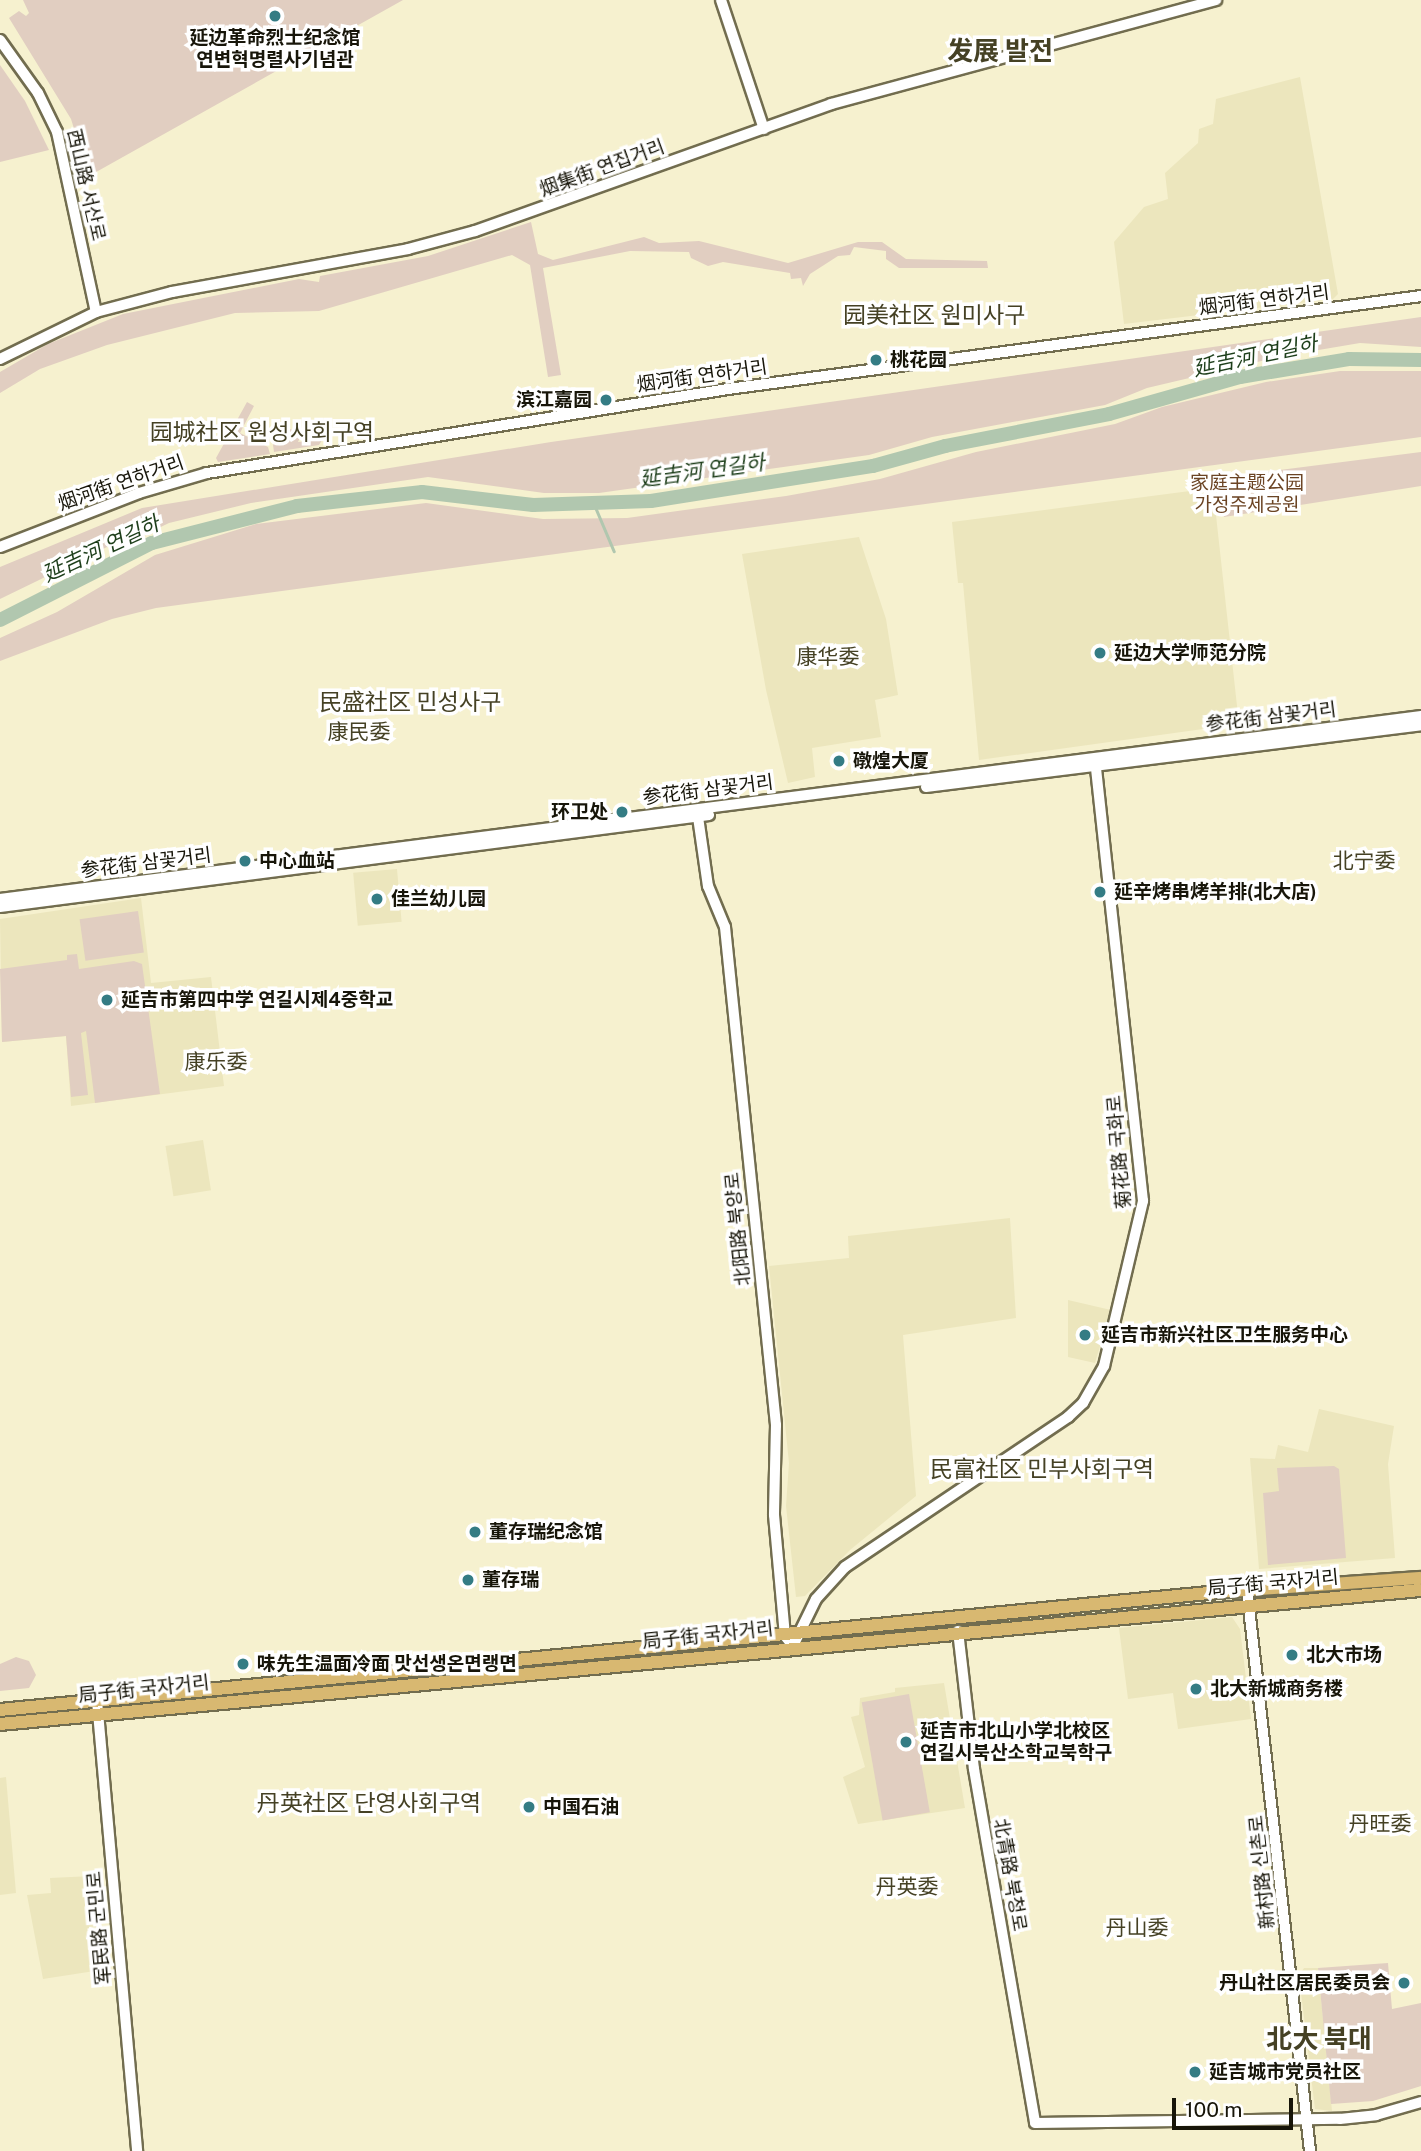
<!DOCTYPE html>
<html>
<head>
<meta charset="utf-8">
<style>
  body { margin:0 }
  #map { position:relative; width:1421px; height:2151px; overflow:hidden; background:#f6f1cf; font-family:"Public Sans","Noto Sans SC","Noto Sans KR",sans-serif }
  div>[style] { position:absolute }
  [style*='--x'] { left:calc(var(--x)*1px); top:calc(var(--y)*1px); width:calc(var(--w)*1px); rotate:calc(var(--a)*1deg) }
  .built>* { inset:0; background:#ece6bd; transform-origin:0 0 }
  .green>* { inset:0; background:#e1cec1; transform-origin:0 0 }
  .stream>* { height:2.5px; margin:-1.25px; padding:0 1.25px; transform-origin:1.25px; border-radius:1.25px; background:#b1c7af }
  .river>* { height:14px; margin:-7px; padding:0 7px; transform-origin:7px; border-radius:7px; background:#b1c7af }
  .roads { filter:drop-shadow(2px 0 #726d4f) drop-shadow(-2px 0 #726d4f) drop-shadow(0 2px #726d4f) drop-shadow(0 -2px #726d4f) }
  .tertiary>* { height:10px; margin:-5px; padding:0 5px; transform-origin:5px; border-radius:5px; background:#fff }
  .secondary>* { height:10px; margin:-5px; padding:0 5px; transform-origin:5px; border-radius:5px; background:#fff }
  .primary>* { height:12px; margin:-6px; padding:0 6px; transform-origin:6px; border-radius:6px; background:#d8b871 }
  .dots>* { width:19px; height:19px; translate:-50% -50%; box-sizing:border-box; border:4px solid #fff; border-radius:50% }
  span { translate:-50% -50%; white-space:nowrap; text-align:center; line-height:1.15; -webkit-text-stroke:7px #fff; paint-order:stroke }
  .poi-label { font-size:19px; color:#171509; font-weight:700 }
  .left { translate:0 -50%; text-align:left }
  .right { translate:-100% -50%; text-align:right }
  .street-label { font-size:19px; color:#171509 }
  .park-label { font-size:19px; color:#6b4424 }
  .water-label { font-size:21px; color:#1d3e1a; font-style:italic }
  .neighbourhood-label { font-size:21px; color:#454124 }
  .quarter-label { font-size:23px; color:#454124 }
  .district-label { font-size:26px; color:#454124; font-weight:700 }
  .scale { position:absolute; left:1172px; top:2098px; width:121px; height:32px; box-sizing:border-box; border:4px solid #171509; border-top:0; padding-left:9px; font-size:21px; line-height:24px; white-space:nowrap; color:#171509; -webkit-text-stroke:5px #fff; paint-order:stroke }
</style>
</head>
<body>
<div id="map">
  <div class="built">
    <i style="clip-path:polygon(1300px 77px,1338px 294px,1333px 299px,1124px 324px,1114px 242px,1144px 207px,1168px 199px,1165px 173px,1198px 143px,1199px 129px,1213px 124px,1216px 99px)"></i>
    <i style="clip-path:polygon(1213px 488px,1239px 724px,979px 760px,963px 583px,958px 583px,952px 522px)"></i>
    <i style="clip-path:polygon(859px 537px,886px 619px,898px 695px,875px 700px,881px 737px,812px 748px,815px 777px,788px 783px,766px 690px,742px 554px)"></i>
    <i style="left:397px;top:869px;width:53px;height:44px;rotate:85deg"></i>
    <i style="clip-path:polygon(141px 898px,151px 983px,211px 977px,224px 1086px,71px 1106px,66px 1036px,2px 1042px,0 919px)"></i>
    <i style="left:203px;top:1140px;width:51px;height:38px;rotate:81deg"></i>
    <i style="clip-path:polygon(1010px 1218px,1016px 1318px,903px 1335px,916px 1496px,850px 1550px,805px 1596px,796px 1597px,786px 1506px,789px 1463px,769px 1266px,849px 1258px,848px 1236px)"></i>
    <i style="clip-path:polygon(1068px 1300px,1111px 1310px,1095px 1363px,1068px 1357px)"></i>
    <i style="clip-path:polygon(1319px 1409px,1394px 1426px,1388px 1464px,1395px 1558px,1259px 1569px,1250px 1458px,1275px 1459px,1278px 1445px,1308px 1452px)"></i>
    <i style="clip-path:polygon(1232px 1617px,1240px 1629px,1251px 1719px,1178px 1729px,1173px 1693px,1128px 1699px,1119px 1628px)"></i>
    <i style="clip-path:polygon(944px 1683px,965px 1808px,858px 1824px,843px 1777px,865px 1767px,851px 1717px,859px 1715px,860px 1698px,895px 1692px,895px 1688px)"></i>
    <i style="clip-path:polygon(6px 1777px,16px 1893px,0 1895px,0 1778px)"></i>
    <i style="clip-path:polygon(92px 1876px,101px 1970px,43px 1979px,27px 1895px,51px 1893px,50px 1878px)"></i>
    <i style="clip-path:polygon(1304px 1968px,1318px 1968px,1332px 2111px,1315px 2109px,1299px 1976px)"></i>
  </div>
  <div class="green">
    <i style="clip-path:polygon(23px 0,403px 0,89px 176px,71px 119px,9px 18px,19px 11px,26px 16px,29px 13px)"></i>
    <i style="clip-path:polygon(0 65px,25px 101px,49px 150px,0 162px)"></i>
    <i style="clip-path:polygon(531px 222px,538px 254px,553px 260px,644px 237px,659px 243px,699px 241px,788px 263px,858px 242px,882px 242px,906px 259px,987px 261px,988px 268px,899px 268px,886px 259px,886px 251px,854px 247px,850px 255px,838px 256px,810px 274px,803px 286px,801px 278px,791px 279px,790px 273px,723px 262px,708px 266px,691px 258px,689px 252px,630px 251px,543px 268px,561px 375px,548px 377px,530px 265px,512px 255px,319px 311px,235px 313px,107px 345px,40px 369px,0 393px,0 372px,48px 344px,123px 314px,299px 279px,319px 282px,320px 276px,428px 256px)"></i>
    <i style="clip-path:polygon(1421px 317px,1421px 347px,1360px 343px,1283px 356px,1147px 388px,1105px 405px,932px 437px,869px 455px,599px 493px,544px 493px,428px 477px,251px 503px,169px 523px,144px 535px,142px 530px,0 599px,0 567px,142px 508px,551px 442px)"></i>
    <i style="clip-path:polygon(1340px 371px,1421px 371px,1421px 437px,156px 608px,112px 619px,0 661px,0 638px,57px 612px,155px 555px,256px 524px,426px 503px,543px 519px,627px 518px,786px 496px,880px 479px,976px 452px,1115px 424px,1162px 407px,1266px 382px)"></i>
    <i style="clip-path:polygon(247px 402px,254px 406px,240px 433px,268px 447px,270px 454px,218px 462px,216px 458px)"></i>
    <i style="clip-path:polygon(283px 425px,301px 435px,298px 442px,322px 440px,319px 445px,274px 452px,273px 445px)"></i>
    <i style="clip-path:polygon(1421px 452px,1421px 486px,1224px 517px,1218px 478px)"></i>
    <i style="left:138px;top:911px;width:42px;height:59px;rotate:82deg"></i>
    <i style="clip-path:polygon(77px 954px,79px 969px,134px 961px,142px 964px,160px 1094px,95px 1103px,86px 1031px,81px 1033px,88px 1095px,71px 1097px,66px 1036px,2px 1042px,0 969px,67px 960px,67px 955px)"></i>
    <i style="clip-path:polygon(1334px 1466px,1339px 1469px,1346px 1558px,1268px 1565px,1263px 1493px,1279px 1491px,1277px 1468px)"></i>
    <i style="clip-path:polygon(16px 1657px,29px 1661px,36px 1675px,29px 1688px,0 1691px,0 1664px)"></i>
    <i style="left:909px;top:1694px;width:120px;height:48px;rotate:80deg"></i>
    <i style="clip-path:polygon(1388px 1963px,1392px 2009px,1421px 2003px,1421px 2086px,1373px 2101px,1331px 2104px,1318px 1968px)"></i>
  </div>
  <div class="stream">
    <i style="--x:595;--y:506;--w:49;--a:67.1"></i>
  </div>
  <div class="river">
    <i style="--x:0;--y:620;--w:170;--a:-26.9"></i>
    <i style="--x:152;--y:543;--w:150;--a:-14.3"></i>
    <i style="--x:297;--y:506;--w:126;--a:-6.4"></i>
    <i style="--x:422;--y:492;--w:112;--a:6.7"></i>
    <i style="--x:533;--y:505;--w:118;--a:-1.9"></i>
    <i style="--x:651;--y:501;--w:225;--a:-9"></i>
    <i style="--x:873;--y:466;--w:75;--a:-15.5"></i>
    <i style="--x:945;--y:446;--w:167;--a:-11"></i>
    <i style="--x:1109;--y:414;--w:136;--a:-15.8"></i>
    <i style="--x:1240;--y:377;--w:110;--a:-9.4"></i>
    <i style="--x:1349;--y:359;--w:72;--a:0.8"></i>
  </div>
  <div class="roads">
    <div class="tertiary">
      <i style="--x:721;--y:0;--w:136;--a:71.6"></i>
      <i style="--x:0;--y:40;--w:65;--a:54.4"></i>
      <i style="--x:38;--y:93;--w:43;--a:64"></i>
      <i style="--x:57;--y:132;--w:184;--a:77.8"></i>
      <i style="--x:0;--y:547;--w:149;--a:-21.2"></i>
      <i style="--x:139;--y:493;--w:71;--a:-16.4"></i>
      <i style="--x:207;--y:473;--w:528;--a:-9.16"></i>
      <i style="--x:728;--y:389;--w:699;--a:-7.64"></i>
      <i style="--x:697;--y:810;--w:77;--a:81.8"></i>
      <i style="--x:708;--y:886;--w:44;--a:67.5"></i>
      <i style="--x:725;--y:927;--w:501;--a:84.15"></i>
      <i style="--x:776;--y:1425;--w:90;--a:91.3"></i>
      <i style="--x:774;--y:1515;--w:121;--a:84.8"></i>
      <i style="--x:785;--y:1636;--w:13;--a:51"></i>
      <i style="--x:793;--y:1646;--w:52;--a:-63.9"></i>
      <i style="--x:816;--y:1599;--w:43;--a:-47.8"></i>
      <i style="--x:845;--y:1567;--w:269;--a:-33.9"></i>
      <i style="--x:1068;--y:1417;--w:21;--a:-43"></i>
      <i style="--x:1083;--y:1403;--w:43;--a:-60.4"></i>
      <i style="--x:1104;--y:1366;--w:170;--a:-76.7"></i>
      <i style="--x:1143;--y:1201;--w:444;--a:-96.2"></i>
      <i style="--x:1247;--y:1590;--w:565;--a:83.59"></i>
      <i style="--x:958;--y:1631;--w:139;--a:83.4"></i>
      <i style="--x:974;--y:1769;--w:359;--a:80.2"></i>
      <i style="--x:1035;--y:2123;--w:305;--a:-0.8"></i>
      <i style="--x:1340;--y:2119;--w:36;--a:-6"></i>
      <i style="--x:1376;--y:2115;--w:47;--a:-16.1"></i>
      <i style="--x:97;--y:1701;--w:452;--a:84.9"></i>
    </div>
    <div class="secondary">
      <i style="--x:0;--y:359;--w:107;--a:-26.1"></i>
      <i style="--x:96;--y:312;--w:79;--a:-14.7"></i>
      <i style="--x:172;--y:292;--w:240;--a:-10.3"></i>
      <i style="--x:408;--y:249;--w:69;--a:-15"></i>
      <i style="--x:475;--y:231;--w:378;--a:-19.6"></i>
      <i style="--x:831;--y:104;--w:399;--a:-15.1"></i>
      <i style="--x:926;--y:787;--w:499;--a:-7.1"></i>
      <i style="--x:0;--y:899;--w:1433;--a:-7.34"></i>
      <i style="--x:0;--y:907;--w:715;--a:-7.39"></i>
    </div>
    <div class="primary">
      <i style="--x:0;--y:1710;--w:1235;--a:-5.53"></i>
      <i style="--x:1229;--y:1591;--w:192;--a:-3.9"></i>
      <i style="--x:0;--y:1724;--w:1427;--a:-5.39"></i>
    </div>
  </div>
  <div class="dots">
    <i style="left:275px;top:16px;background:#347c84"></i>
    <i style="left:876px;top:360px;background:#347c84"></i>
    <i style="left:606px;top:400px;background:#347c84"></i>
    <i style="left:1100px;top:653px;background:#347c84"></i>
    <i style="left:839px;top:761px;background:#347c84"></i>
    <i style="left:622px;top:812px;background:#347c84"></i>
    <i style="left:245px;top:861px;background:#347c84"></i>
    <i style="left:1100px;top:892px;background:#347c84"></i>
    <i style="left:377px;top:899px;background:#347c84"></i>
    <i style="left:107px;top:1000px;background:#347c84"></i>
    <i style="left:1085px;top:1335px;background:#347c84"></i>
    <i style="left:475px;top:1532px;background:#347c84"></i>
    <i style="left:468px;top:1580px;background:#347c84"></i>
    <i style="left:1292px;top:1655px;background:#347c84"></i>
    <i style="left:243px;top:1664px;background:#347c84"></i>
    <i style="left:1196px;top:1689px;background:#347c84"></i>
    <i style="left:906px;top:1742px;background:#347c84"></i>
    <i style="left:529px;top:1807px;background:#347c84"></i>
    <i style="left:1404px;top:1983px;background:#347c84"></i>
    <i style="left:1195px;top:2072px;background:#347c84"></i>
  </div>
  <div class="poi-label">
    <span style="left:275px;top:49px">延边革命烈士纪念馆<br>연변혁명렬사기념관</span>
    <span class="left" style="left:890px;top:360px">桃花园</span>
    <span class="right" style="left:592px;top:400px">滨江嘉园</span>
    <span class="left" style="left:1114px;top:653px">延边大学师范分院</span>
    <span class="left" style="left:853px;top:761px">礅煌大厦</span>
    <span class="right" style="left:608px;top:812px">环卫处</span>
    <span class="left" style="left:259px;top:861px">中心血站</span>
    <span class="left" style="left:1114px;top:892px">延辛烤串烤羊排(北大店)</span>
    <span class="left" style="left:391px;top:899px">佳兰幼儿园</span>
    <span class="left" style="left:121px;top:1000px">延吉市第四中学 연길시제4중학교</span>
    <span class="left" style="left:1101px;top:1335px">延吉市新兴社区卫生服务中心</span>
    <span class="left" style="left:489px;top:1532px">董存瑞纪念馆</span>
    <span class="left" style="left:482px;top:1580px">董存瑞</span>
    <span class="left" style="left:1306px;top:1655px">北大市场</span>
    <span class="left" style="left:257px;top:1664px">味先生温面冷面 맛선생온면랭면</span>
    <span class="left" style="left:1210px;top:1689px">北大新城商务楼</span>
    <span class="left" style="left:920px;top:1742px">延吉市北山小学北校区<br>연길시북산소학교북학구</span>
    <span class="left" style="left:543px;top:1807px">中国石油</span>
    <span class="right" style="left:1390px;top:1983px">丹山社区居民委员会</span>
    <span class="left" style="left:1209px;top:2072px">延吉城市党员社区</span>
  </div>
  <div class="street-label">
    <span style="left:602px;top:168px;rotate:-20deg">烟集街 연집거리</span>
    <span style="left:86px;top:185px;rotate:77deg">西山路 서산로</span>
    <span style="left:1264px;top:300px;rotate:-7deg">烟河街 연하거리</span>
    <span style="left:702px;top:376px;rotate:-8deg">烟河街 연하거리</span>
    <span style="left:121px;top:483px;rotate:-19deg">烟河街 연하거리</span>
    <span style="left:1271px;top:717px;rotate:-7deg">参花街 삼꽃거리</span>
    <span style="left:708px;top:790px;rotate:-7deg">参花街 삼꽃거리</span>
    <span style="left:146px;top:863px;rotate:-7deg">参花街 삼꽃거리</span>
    <span style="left:1119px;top:1152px;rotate:-95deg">菊花路 국화로</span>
    <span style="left:738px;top:1229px;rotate:-96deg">北阳路 북양로</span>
    <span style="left:1273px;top:1583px;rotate:-5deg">局子街 국자거리</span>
    <span style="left:708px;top:1635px;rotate:-6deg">局子街 국자거리</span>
    <span style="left:144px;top:1689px;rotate:-6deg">局子街 국자거리</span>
    <span style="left:1262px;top:1872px;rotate:-96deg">新村路 신촌로</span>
    <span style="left:1010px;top:1875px;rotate:80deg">北青路 북청로</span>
    <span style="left:99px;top:1928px;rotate:-95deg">军民路 군민로</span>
  </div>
  <div class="park-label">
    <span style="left:1247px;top:494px">家庭主题公园<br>가정주제공원</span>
  </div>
  <div class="water-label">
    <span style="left:1255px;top:356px;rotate:-12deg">延吉河 연길하</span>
    <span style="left:702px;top:471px;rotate:-8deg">延吉河 연길하</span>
    <span style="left:101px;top:549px;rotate:-25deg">延吉河 연길하</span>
  </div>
  <div class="neighbourhood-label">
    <span style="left:828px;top:657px">康华委</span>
    <span style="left:359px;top:732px">康民委</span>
    <span style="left:1364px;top:861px">北宁委</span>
    <span style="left:216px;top:1062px">康乐委</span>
    <span style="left:1380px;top:1824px">丹旺委</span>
    <span style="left:907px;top:1887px">丹英委</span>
    <span style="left:1137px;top:1928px">丹山委</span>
  </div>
  <div class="quarter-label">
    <span style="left:934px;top:315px">园美社区 원미사구</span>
    <span style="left:262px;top:432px">园城社区 원성사회구역</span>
    <span style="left:410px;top:702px">民盛社区 민성사구</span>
    <span style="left:1042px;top:1469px">民富社区 민부사회구역</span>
    <span style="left:369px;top:1803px">丹英社区 단영사회구역</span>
  </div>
  <div class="district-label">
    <span style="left:1000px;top:51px">发展 발전</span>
    <span style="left:1319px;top:2039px">北大 북대</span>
  </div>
  <div class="scale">100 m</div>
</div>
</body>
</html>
